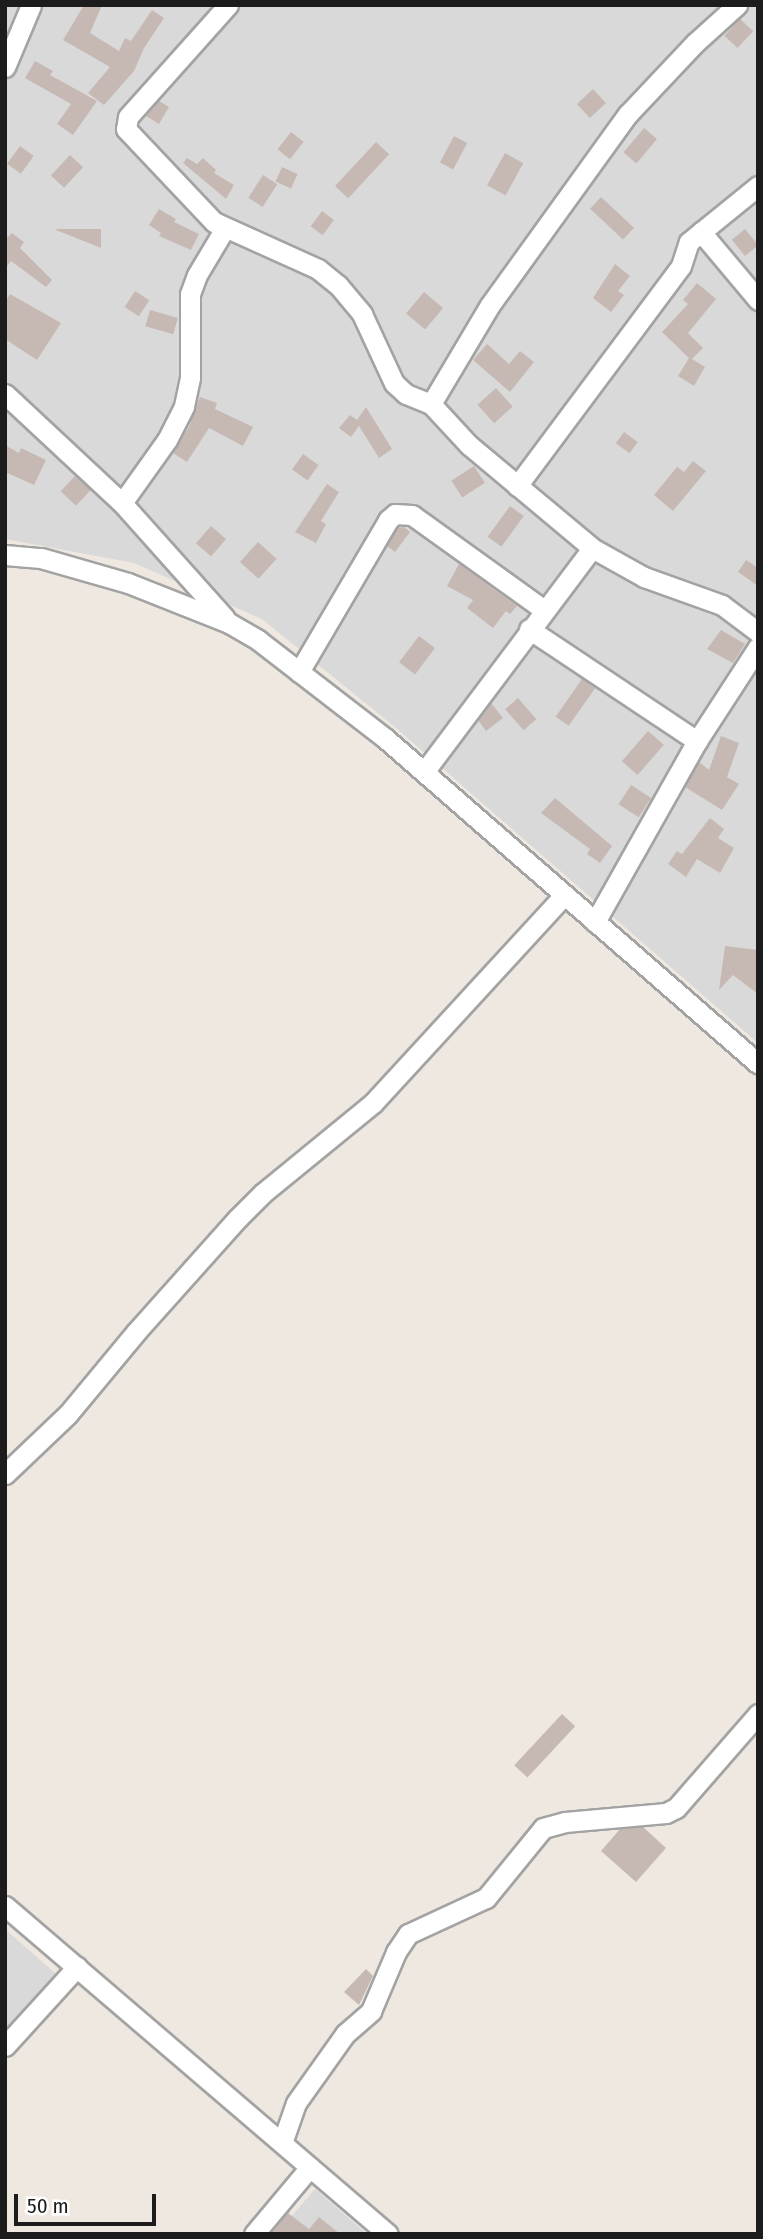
<!DOCTYPE html>
<html>
<head>
<meta charset="utf-8">
<style>
  body { margin:0 }
  #map { position:relative; width:763px; height:2239px; overflow:hidden; background:#eee8e0; font-family:"Fira Sans Condensed",sans-serif }
  div>[style] { position:absolute }
  [style*='--x'] { left:calc(var(--x)*1px); top:calc(var(--y)*1px); width:calc(var(--w)*1px); rotate:calc(var(--a)*1deg) }
  .residential>* { inset:0; background:#dad9d9 }
  .building>* { inset:0; background:#c6b9b4; transform-origin:0 0 }
  .roads { filter:drop-shadow(2px 0 #a3a3a3) drop-shadow(-2px 0 #a3a3a3) drop-shadow(0 2px #a3a3a3) drop-shadow(0 -2px #a3a3a3) }
  .minor>* { height:19px; margin:-9.5px; padding:0 9.5px; transform-origin:9.5px; border-radius:9.5px; background:#fff }
  span { translate:-50% -50%; white-space:nowrap; text-align:center; line-height:1.15; -webkit-text-stroke:5px #fff; paint-order:stroke }
  .frame { position:absolute; inset:0; border:7px solid #1c1c1c; pointer-events:none }
  .scale { position:absolute; left:14px; top:2194px; width:142px; height:32px; box-sizing:border-box; border:4px solid #1c1c1c; border-top:0; padding-left:9px; font-size:21px; line-height:24px; white-space:nowrap; color:#1c1c1c; -webkit-text-stroke:5px #fff; paint-order:stroke }
</style>
</head>
<body>
<div id="map">
  <div class="residential">
    <i style="clip-path:polygon(5px 5px,758px 5px,758px 1043px,396px 728px,262px 619px,134px 563px,5px 539px)"></i>
    <i style="clip-path:polygon(5px 1929px,71px 1987px,5px 2060px)"></i>
    <i style="clip-path:polygon(315px 2189px,367px 2234px,276px 2234px)"></i>
  </div>
  <div class="building">
    <i style="clip-path:polygon(84px 5px,102px 5px,90px 33px,119px 51px,125px 38px,131px 41px,152px 10px,164px 18px,144px 48px,134px 71px,104px 105px,88px 93px,110px 67px,63px 40px)"></i>
    <i style="left:740px;top:19px;width:18px;height:23px;rotate:43deg"></i>
    <i style="clip-path:polygon(35px 61px,53px 71px,50px 75px,97px 101px,73px 135px,57px 124px,71px 104px,25px 78px)"></i>
    <i style="left:593px;top:89px;width:19px;height:22px;rotate:47deg"></i>
    <i style="clip-path:polygon(159px 101px,169px 107px,159px 124px,146px 116px)"></i>
    <i style="left:644px;top:128px;width:17px;height:32px;rotate:40deg"></i>
    <i style="left:291px;top:132px;width:16px;height:22px;rotate:38deg"></i>
    <i style="left:454px;top:136px;width:15px;height:30px;rotate:28deg"></i>
    <i style="left:376px;top:142px;width:18px;height:60px;rotate:43deg"></i>
    <i style="left:20px;top:146px;width:17px;height:22px;rotate:36deg"></i>
    <i style="left:505px;top:153px;width:21px;height:37px;rotate:29deg"></i>
    <i style="left:70px;top:155px;width:18px;height:28px;rotate:43deg"></i>
    <i style="clip-path:polygon(187px 158px,197px 164px,203px 158px,216px 170px,214px 173px,234px 185px,226px 199px,183px 163px)"></i>
    <i style="left:282px;top:167px;width:17px;height:16px;rotate:24deg"></i>
    <i style="left:263px;top:175px;width:17px;height:27px;rotate:33deg"></i>
    <i style="left:601px;top:197px;width:45px;height:16px;rotate:43deg"></i>
    <i style="clip-path:polygon(159px 209px,176px 219px,174px 222px,199px 234px,191px 250px,159px 236px,161px 233px,149px 225px)"></i>
    <i style="left:322px;top:211px;width:15px;height:19px;rotate:37deg"></i>
    <i style="clip-path:polygon(101px 229px,101px 248px,56px 230px,56px 229px)"></i>
    <i style="left:745px;top:229px;width:21px;height:17px;rotate:51deg"></i>
    <i style="clip-path:polygon(12px 233px,24px 242px,20px 248px,52px 280px,46px 287px,11px 261px,5px 268px,5px 235px,8px 237px)"></i>
    <i style="clip-path:polygon(615px 264px,630px 276px,618px 291px,624px 295px,611px 312px,593px 298px)"></i>
    <i style="clip-path:polygon(697px 283px,716px 299px,688px 333px,703px 348px,692px 359px,705px 367px,694px 386px,678px 376px,689px 358px,662px 332px,688px 304px,683px 300px)"></i>
    <i style="left:135px;top:291px;width:17px;height:19px;rotate:33deg"></i>
    <i style="left:424px;top:292px;width:25px;height:28px;rotate:40deg"></i>
    <i style="clip-path:polygon(10px 294px,61px 323px,37px 360px,5px 339px,5px 302px)"></i>
    <i style="left:150px;top:310px;width:29px;height:17px;rotate:16deg"></i>
    <i style="clip-path:polygon(487px 344px,509px 364px,520px 351px,534px 362px,510px 392px,473px 360px)"></i>
    <i style="left:496px;top:388px;width:25px;height:25px;rotate:48deg"></i>
    <i style="clip-path:polygon(200px 397px,217px 403px,215px 409px,253px 427px,243px 446px,209px 428px,187px 462px,173px 453px,189px 427px)"></i>
    <i style="clip-path:polygon(366px 407px,392px 449px,379px 458px,359px 426px,351px 437px,339px 428px,350px 415px,357px 420px)"></i>
    <i style="left:624px;top:432px;width:17px;height:14px;rotate:36deg"></i>
    <i style="clip-path:polygon(5px 445px,19px 453px,21px 448px,46px 460px,34px 485px,5px 472px)"></i>
    <i style="left:303px;top:454px;width:19px;height:19px;rotate:35deg"></i>
    <i style="clip-path:polygon(693px 461px,706px 471px,673px 511px,654px 495px,677px 467px,684px 472px)"></i>
    <i style="left:474px;top:466px;width:20px;height:27px;rotate:57deg"></i>
    <i style="left:75px;top:476px;width:21px;height:21px;rotate:43deg"></i>
    <i style="clip-path:polygon(327px 484px,339px 492px,321px 521px,326px 524px,316px 543px,295px 532px)"></i>
    <i style="left:510px;top:506px;width:17px;height:38px;rotate:36deg"></i>
    <i style="left:211px;top:526px;width:20px;height:23px;rotate:41deg"></i>
    <i style="clip-path:polygon(404px 527px,410px 532px,395px 552px,387px 546px,398px 528px)"></i>
    <i style="left:258px;top:542px;width:25px;height:27px;rotate:42deg"></i>
    <i style="clip-path:polygon(746px 560px,758px 568px,758px 586px,738px 572px)"></i>
    <i style="clip-path:polygon(459px 564px,517px 606px,510px 614px,506px 611px,493px 628px,467px 608px,473px 600px,447px 586px)"></i>
    <i style="clip-path:polygon(721px 630px,745px 644px,733px 663px,707px 649px)"></i>
    <i style="left:419px;top:636px;width:20px;height:33px;rotate:37deg"></i>
    <i style="left:582px;top:679px;width:16px;height:46px;rotate:35deg"></i>
    <i style="left:518px;top:698px;width:28px;height:17px;rotate:49deg"></i>
    <i style="clip-path:polygon(491px 703px,503px 718px,486px 731px,478px 720px)"></i>
    <i style="left:648px;top:731px;width:21px;height:40px;rotate:41deg"></i>
    <i style="clip-path:polygon(721px 736px,739px 743px,727px 777px,739px 784px,722px 810px,685px 787px,699px 762px,709px 770px)"></i>
    <i style="left:631px;top:785px;width:24px;height:23px;rotate:33deg"></i>
    <i style="clip-path:polygon(555px 798px,612px 846px,600px 863px,587px 854px,590px 849px,541px 813px)"></i>
    <i style="clip-path:polygon(710px 818px,724px 829px,718px 838px,734px 848px,720px 873px,697px 859px,686px 877px,668px 864px,677px 851px,682px 854px)"></i>
    <i style="clip-path:polygon(725px 946px,758px 950px,758px 994px,733px 975px,719px 990px)"></i>
    <i style="left:562px;top:1714px;width:18px;height:70px;rotate:43deg"></i>
    <i style="clip-path:polygon(643px 1827px,666px 1848px,636px 1882px,601px 1851px,620px 1829px)"></i>
    <i style="clip-path:polygon(366px 1969px,373px 1976px,359px 2005px,344px 1992px)"></i>
    <i style="clip-path:polygon(288px 2213px,309px 2229px,319px 2217px,340px 2234px,271px 2234px)"></i>
  </div>
  <div class="roads">
    <div class="minor">
      <i style="--x:228;--y:5;--w:150;--a:131.8"></i>
      <i style="--x:128;--y:117;--w:12;--a:99"></i>
      <i style="--x:126;--y:129;--w:128;--a:46.6"></i>
      <i style="--x:214;--y:222;--w:114;--a:24.3"></i>
      <i style="--x:318;--y:269;--w:26;--a:39"></i>
      <i style="--x:338;--y:285;--w:38;--a:50"></i>
      <i style="--x:362;--y:314;--w:76;--a:65.1"></i>
      <i style="--x:394;--y:383;--w:16;--a:43"></i>
      <i style="--x:406;--y:394;--w:27;--a:22"></i>
      <i style="--x:431;--y:404;--w:56;--a:47.2"></i>
      <i style="--x:469;--y:445;--w:160;--a:39.9"></i>
      <i style="--x:592;--y:548;--w:60;--a:29.1"></i>
      <i style="--x:644;--y:577;--w:83;--a:19.7"></i>
      <i style="--x:722;--y:605;--w:45;--a:36.9"></i>
      <i style="--x:5;--y:67;--w:67;--a:-67.2"></i>
      <i style="--x:701;--y:232;--w:89;--a:50"></i>
      <i style="--x:5;--y:394;--w:160;--a:43"></i>
      <i style="--x:122;--y:503;--w:154;--a:48.2"></i>
      <i style="--x:431;--y:404;--w:115;--a:-59.2"></i>
      <i style="--x:490;--y:305;--w:236;--a:-54.2"></i>
      <i style="--x:628;--y:114;--w:98;--a:-46.7"></i>
      <i style="--x:695;--y:43;--w:57;--a:-42.1"></i>
      <i style="--x:517;--y:486;--w:274;--a:-53.3"></i>
      <i style="--x:681;--y:266;--w:25;--a:-72"></i>
      <i style="--x:689;--y:242;--w:89;--a:-39.1"></i>
      <i style="--x:122;--y:503;--w:77;--a:-54.5"></i>
      <i style="--x:167;--y:440;--w:38;--a:-63"></i>
      <i style="--x:184;--y:406;--w:30;--a:-78"></i>
      <i style="--x:190;--y:377;--w:83;--a:-90"></i>
      <i style="--x:190;--y:294;--w:20;--a:-70"></i>
      <i style="--x:197;--y:275;--w:55;--a:-59.2"></i>
      <i style="--x:5;--y:555;--w:36;--a:5"></i>
      <i style="--x:41;--y:558;--w:91;--a:16"></i>
      <i style="--x:128;--y:583;--w:109;--a:21.6"></i>
      <i style="--x:229;--y:623;--w:34;--a:30"></i>
      <i style="--x:258;--y:640;--w:162;--a:37.7"></i>
      <i style="--x:386;--y:739;--w:494;--a:41.1"></i>
      <i style="--x:529;--y:629;--w:202;--a:33.7"></i>
      <i style="--x:299;--y:672;--w:176;--a:-59.6"></i>
      <i style="--x:388;--y:520;--w:9;--a:-41"></i>
      <i style="--x:395;--y:514;--w:17;--a:3"></i>
      <i style="--x:412;--y:515;--w:163;--a:35.7"></i>
      <i style="--x:424;--y:772;--w:280;--a:-53.1"></i>
      <i style="--x:595;--y:922;--w:208;--a:-60.6"></i>
      <i style="--x:697;--y:741;--w:112;--a:-57"></i>
      <i style="--x:5;--y:1474;--w:87;--a:-43.6"></i>
      <i style="--x:68;--y:1414;--w:107;--a:-50.3"></i>
      <i style="--x:136;--y:1332;--w:153;--a:-48.2"></i>
      <i style="--x:238;--y:1218;--w:35;--a:-45"></i>
      <i style="--x:263;--y:1193;--w:142;--a:-39.3"></i>
      <i style="--x:373;--y:1103;--w:282;--a:-47.4"></i>
      <i style="--x:5;--y:1906;--w:504;--a:40.58"></i>
      <i style="--x:5;--y:2046;--w:107;--a:-47.7"></i>
      <i style="--x:282;--y:2143;--w:42;--a:-70.7"></i>
      <i style="--x:296;--y:2103;--w:85;--a:-54.6"></i>
      <i style="--x:345;--y:2034;--w:35;--a:-41"></i>
      <i style="--x:371;--y:2011;--w:64;--a:-67"></i>
      <i style="--x:396;--y:1952;--w:22;--a:-56"></i>
      <i style="--x:408;--y:1934;--w:86;--a:-24.8"></i>
      <i style="--x:486;--y:1898;--w:90;--a:-50.8"></i>
      <i style="--x:543;--y:1828;--w:23;--a:-15"></i>
      <i style="--x:565;--y:1822;--w:101;--a:-5.1"></i>
      <i style="--x:666;--y:1813;--w:11;--a:-27"></i>
      <i style="--x:676;--y:1808;--w:125;--a:-48.9"></i>
      <i style="--x:254;--y:2234;--w:87;--a:-50.1"></i>
    </div>
  </div>
  <div class="frame"></div>
  <div class="scale">50 m</div>
</div>
</body>
</html>
